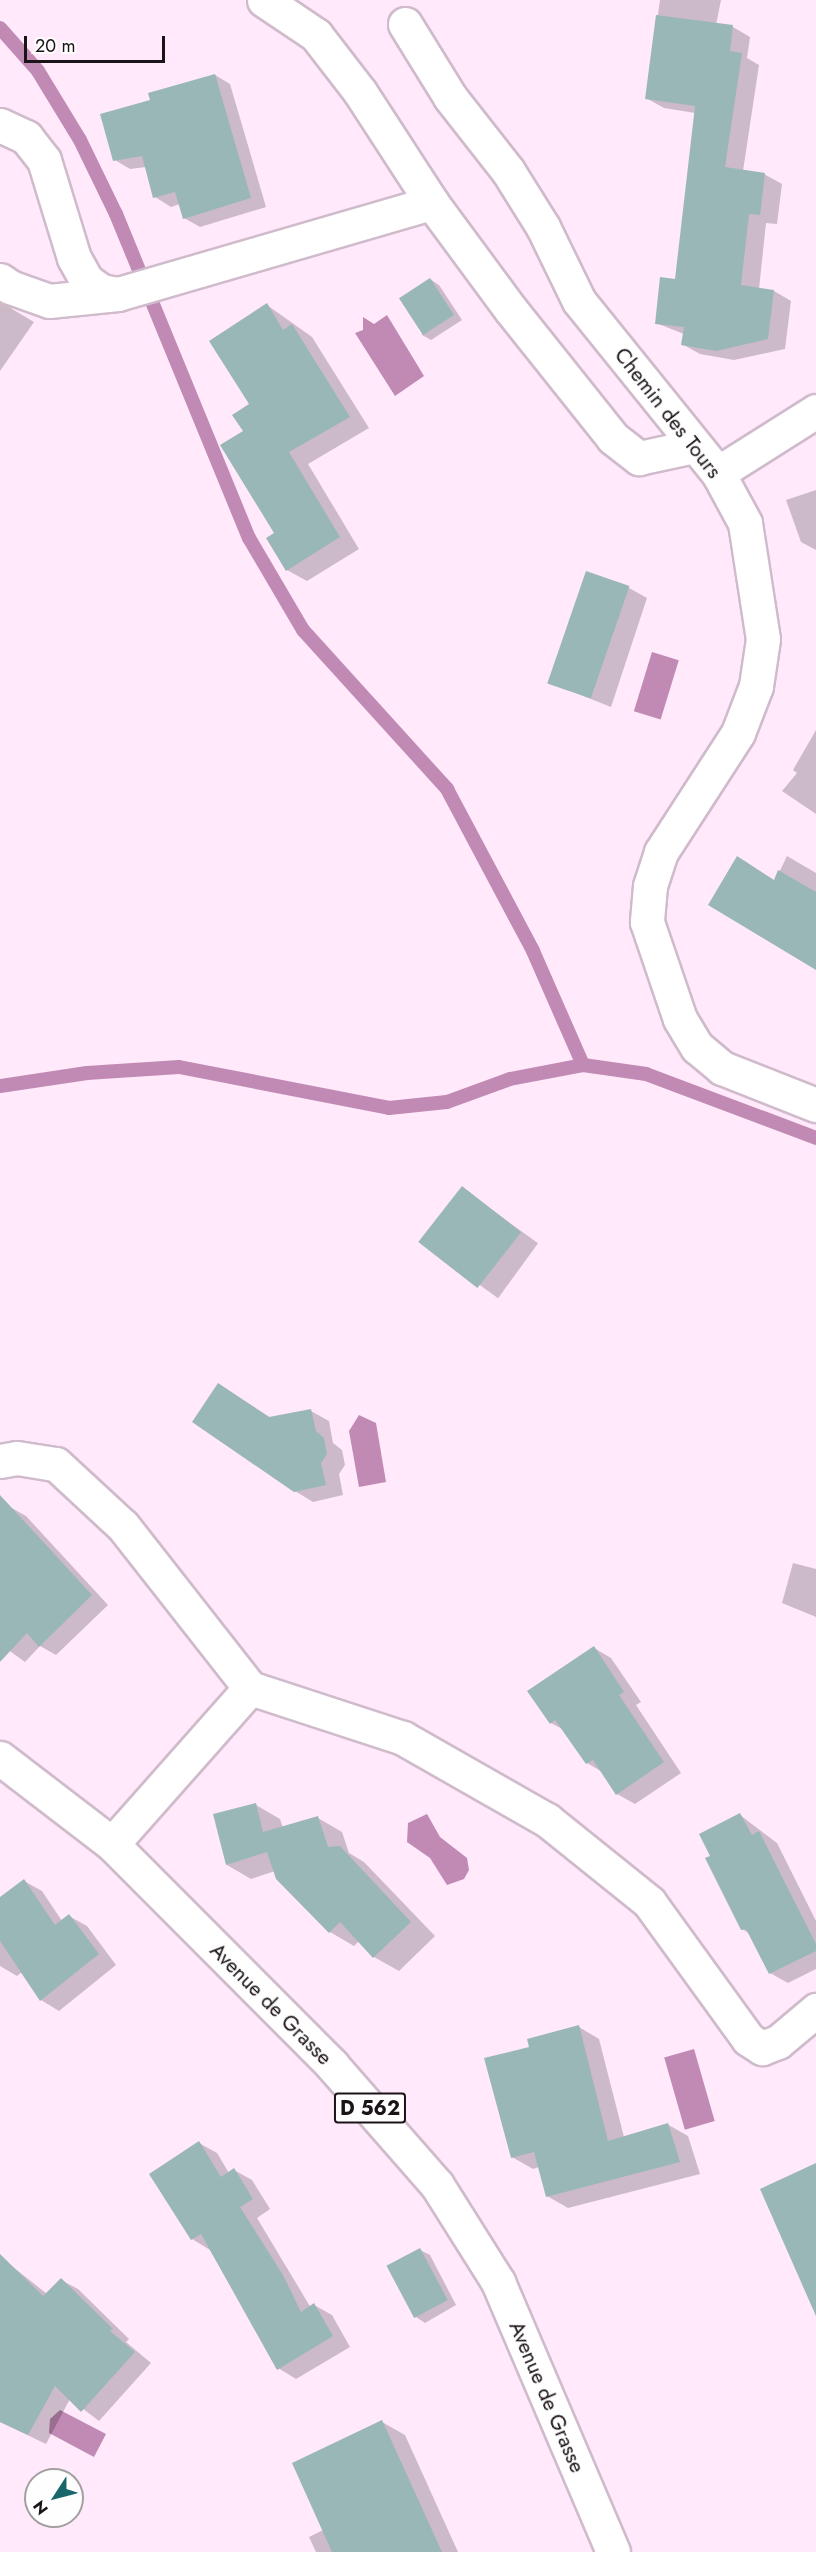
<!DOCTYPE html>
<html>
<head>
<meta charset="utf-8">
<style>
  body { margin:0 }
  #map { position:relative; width:816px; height:2552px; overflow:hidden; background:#ffe9fa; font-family:Jost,sans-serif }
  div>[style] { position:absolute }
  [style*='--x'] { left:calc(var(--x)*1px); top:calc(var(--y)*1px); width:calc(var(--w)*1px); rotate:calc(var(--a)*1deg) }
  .water>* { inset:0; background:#c08ab5; transform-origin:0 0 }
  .shadow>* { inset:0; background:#0003; transform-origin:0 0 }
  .stream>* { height:14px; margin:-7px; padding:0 7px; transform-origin:7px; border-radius:7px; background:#c08ab5 }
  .building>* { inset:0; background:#9ab7b8; transform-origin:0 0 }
  .roads { filter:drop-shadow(2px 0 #cfbbcb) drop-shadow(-2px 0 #cfbbcb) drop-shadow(0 2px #cfbbcb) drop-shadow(0 -2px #cfbbcb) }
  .minor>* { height:33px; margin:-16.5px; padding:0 16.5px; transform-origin:16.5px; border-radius:16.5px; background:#fff }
  .major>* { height:33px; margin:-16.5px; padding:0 16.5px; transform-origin:16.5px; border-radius:16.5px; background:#fff }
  span { translate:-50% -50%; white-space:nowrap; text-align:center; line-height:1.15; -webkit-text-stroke:4.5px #fefefe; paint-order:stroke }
  .shield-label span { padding:2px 4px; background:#fefefe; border:2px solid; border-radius:4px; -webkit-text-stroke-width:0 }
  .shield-label { font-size:20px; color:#1a1318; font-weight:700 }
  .street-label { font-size:21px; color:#1a1318 }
  .north { position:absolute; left:24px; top:2468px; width:60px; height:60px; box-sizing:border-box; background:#fefefe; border:2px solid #a3a0a2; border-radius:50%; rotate:234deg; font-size:16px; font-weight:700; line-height:24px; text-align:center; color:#1a1318 }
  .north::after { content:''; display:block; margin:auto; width:21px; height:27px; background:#19676b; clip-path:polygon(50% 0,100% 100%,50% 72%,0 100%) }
  .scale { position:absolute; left:24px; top:36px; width:141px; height:27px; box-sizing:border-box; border:3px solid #1a1318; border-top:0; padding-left:8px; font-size:18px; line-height:21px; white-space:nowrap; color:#1a1318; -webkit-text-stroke:4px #fefefe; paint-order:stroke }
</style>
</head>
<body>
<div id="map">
  <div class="water">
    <i style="clip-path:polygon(387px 315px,424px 376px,395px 396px,355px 333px,363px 330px,363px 317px,374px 324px)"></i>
    <i style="left:652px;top:652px;width:28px;height:62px;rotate:17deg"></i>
    <i style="clip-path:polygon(359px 1415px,376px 1423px,386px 1482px,359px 1487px,349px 1431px)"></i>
    <i style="clip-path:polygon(427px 1814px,440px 1837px,467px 1858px,469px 1870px,464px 1879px,447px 1885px,430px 1858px,407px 1842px,408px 1823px)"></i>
    <i style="left:694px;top:2049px;width:75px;height:31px;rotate:74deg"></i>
    <i style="clip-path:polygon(60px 2410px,106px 2434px,94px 2457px,49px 2433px,50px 2419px)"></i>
  </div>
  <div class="shadow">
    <i style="clip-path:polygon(660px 0,721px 0,716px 25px,733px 27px,750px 37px,747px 58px,759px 65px,743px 171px,764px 174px,782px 184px,777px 224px,766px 223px,759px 289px,774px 291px,791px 301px,785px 349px,734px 360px,700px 354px,682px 344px,684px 334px,656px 323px,676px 280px,695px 113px,664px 108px,646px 98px)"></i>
    <i style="clip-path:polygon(215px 75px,230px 84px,266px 207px,200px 227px,184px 218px,180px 204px,171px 207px,155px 197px,146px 167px,130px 169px,115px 160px,151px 101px)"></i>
    <i style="clip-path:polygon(430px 279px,439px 285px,462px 320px,431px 340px,422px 335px)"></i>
    <i style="clip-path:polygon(0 294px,12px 309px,34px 322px,0 371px)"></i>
    <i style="clip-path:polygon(267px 305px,312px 337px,369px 428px,308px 464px,359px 549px,307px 581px,287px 570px,245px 432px)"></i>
    <i style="clip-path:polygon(816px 490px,816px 550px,801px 542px,786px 500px)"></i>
    <i style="clip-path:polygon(629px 588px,647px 598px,611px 707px,551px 683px)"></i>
    <i style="clip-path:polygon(816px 730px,816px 814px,782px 791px,797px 773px,793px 770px)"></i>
    <i style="clip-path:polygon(787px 856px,816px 873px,816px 968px,775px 881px)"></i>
    <i style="left:462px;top:1188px;width:94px;height:68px;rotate:36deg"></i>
    <i style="clip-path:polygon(219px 1385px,271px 1418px,311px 1411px,329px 1421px,333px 1443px,342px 1450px,345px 1465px,339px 1474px,343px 1495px,313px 1502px,295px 1491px)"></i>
    <i style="clip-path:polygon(10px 1507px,26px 1516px,108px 1605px,56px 1655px,40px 1646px,25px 1662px,0 1644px,0 1515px)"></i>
    <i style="clip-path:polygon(793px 1563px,816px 1569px,816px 1617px,782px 1603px)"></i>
    <i style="clip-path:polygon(594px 1648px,611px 1658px,641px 1702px,636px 1705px,681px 1773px,635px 1804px,617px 1794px,604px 1773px,587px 1763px,564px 1730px,551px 1723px)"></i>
    <i style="clip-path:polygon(256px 1805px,280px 1819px,283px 1828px,318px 1818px,342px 1832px,349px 1853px,364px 1862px,435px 1936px,399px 1971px,374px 1957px,359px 1941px,354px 1946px,330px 1932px,275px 1871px,251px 1879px,227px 1865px)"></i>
    <i style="clip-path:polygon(740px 1815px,777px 1843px,816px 1921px,816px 1969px,788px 1983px,770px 1973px,750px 1934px,742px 1929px)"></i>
    <i style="clip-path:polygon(24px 1881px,42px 1891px,62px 1921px,69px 1916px,87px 1926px,116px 1965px,59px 2011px,41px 2000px,22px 1972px,17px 1976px,0 1966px,0 1899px)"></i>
    <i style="clip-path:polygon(579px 2027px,599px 2039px,624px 2137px,667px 2124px,688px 2136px,700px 2174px,568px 2208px,547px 2196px,539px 2167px,533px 2169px,512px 2157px)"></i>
    <i style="clip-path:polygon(199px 2143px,217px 2153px,229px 2173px,234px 2170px,252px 2180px,270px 2209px,257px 2218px,311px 2308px,314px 2305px,332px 2315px,350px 2347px,296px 2379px,278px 2368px,210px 2250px,192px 2239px,151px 2175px)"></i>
    <i style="clip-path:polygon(420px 2250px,430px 2255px,456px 2305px,425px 2323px,416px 2317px)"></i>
    <i style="clip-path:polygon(8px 2263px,47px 2294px,61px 2280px,78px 2289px,129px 2339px,126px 2342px,151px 2363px,99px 2421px,70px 2399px,46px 2444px,0 2422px,0 2272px)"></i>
    <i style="clip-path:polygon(382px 2422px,405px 2435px,458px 2552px,316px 2552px,309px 2537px,323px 2530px)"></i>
  </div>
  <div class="stream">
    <i style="--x:0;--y:28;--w:57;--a:48.5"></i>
    <i style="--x:38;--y:71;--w:81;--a:58.7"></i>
    <i style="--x:80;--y:140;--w:82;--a:64.1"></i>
    <i style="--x:116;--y:214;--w:350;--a:67.7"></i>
    <i style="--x:249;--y:538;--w:107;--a:59.6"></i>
    <i style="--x:303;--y:630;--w:215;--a:47.8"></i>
    <i style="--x:447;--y:789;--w:183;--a:62"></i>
    <i style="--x:533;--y:951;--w:124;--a:66.3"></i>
    <i style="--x:0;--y:1086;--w:88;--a:-8.5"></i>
    <i style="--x:87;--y:1073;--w:92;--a:-3.7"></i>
    <i style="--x:179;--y:1067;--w:214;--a:11"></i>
    <i style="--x:389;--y:1108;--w:58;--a:-5.9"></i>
    <i style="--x:447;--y:1102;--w:67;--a:-20.1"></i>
    <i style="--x:510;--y:1079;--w:74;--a:-10.9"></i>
    <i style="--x:583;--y:1065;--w:64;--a:8.1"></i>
    <i style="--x:646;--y:1074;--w:182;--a:20.6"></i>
  </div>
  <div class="building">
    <i style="clip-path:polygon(656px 15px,733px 25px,730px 51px,742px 53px,725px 167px,765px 173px,760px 215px,749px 214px,741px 285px,774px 290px,768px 339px,716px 351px,681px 345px,684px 327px,655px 324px,660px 277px,675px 279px,695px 106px,645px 99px)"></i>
    <i style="clip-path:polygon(215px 74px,251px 198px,183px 219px,175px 192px,153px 198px,142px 156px,113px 161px,100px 114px,150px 100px,148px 93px)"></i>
    <i style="left:430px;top:278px;width:44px;height:37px;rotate:57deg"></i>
    <i style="clip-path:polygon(267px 303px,283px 330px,292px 324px,350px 417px,289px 452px,340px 537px,286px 571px,266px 538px,274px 533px,220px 445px,243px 431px,232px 415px,249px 404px,209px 341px)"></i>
    <i style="left:586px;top:571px;width:46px;height:119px;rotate:19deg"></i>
    <i style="clip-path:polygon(737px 856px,774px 880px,778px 870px,816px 892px,816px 970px,708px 905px)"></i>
    <i style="left:462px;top:1186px;width:75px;height:71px;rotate:38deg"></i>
    <i style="clip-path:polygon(218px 1383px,269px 1417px,311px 1409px,316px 1431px,324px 1438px,327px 1454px,321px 1463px,326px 1485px,294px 1492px,192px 1422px)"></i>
    <i style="clip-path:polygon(0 1495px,92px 1595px,39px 1647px,27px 1633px,0 1662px)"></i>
    <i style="clip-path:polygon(594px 1646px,624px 1692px,619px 1695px,664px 1762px,616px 1795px,593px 1760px,586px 1764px,555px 1720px,550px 1724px,527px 1691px)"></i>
    <i style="clip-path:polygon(256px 1803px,263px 1832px,318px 1816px,328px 1847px,340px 1846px,411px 1922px,373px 1958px,340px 1922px,329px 1933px,276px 1879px,267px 1852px,226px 1865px,213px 1814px)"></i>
    <i style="clip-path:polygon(740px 1813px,752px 1835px,759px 1831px,816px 1944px,816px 1951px,769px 1974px,746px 1929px,741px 1930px,705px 1858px,710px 1856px,699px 1834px)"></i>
    <i style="clip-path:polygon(24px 1879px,55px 1925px,69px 1914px,99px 1954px,40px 2001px,0 1941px,0 1897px)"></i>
    <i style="clip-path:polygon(579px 2025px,608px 2141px,668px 2123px,680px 2162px,546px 2197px,534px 2152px,511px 2158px,484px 2058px,529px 2047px,527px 2039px)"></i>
    <i style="clip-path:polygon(199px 2141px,221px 2177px,234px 2168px,253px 2199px,240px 2207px,283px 2275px,301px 2312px,314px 2303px,333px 2336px,277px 2370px,201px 2234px,191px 2240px,149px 2174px)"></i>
    <i style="clip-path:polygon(816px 2163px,816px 2316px,760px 2189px)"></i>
    <i style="left:420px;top:2248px;width:59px;height:38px;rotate:62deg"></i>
    <i style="clip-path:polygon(0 2254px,43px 2296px,61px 2278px,113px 2329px,110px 2331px,135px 2352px,81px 2412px,55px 2386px,28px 2435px,0 2422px)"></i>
    <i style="clip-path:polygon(382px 2420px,442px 2552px,332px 2552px,292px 2463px)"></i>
  </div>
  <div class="roads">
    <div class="minor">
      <i style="--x:264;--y:0;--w:63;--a:33.9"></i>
      <i style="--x:316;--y:35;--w:72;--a:52.3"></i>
      <i style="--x:360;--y:92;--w:132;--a:57"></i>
      <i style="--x:432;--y:203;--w:133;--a:53.6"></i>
      <i style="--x:511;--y:310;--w:164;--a:51.4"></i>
      <i style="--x:613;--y:438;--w:33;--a:38"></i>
      <i style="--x:639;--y:458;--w:56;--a:-12.3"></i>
      <i style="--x:405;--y:24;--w:86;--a:58.3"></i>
      <i style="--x:450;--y:97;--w:94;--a:51.9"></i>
      <i style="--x:508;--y:171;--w:66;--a:58"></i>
      <i style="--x:543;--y:227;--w:82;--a:64.1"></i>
      <i style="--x:579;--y:301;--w:221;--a:51.1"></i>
      <i style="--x:718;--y:473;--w:57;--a:61.6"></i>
      <i style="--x:745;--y:523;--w:117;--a:81.2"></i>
      <i style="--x:763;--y:639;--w:48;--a:98.5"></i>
      <i style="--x:756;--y:686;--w:50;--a:111"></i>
      <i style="--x:738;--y:733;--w:142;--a:122.9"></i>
      <i style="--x:661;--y:852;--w:36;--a:108"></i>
      <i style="--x:650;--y:886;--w:36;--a:95"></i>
      <i style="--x:647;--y:922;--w:102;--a:71.2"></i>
      <i style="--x:680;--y:1019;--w:33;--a:59"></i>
      <i style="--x:697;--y:1047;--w:33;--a:40"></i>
      <i style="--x:722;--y:1068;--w:101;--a:21.5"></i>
      <i style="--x:0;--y:125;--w:29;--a:25"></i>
      <i style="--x:26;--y:137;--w:29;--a:52"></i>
      <i style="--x:44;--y:160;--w:102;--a:73"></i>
      <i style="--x:74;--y:258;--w:25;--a:61"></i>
      <i style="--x:86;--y:280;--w:19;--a:36"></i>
      <i style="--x:101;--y:291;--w:17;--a:10"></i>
      <i style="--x:118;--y:294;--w:327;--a:-16.2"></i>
      <i style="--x:0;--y:280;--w:12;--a:35"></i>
      <i style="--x:10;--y:287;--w:41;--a:19.7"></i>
      <i style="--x:49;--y:301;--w:69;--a:-5.8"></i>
      <i style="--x:718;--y:473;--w:116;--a:-32.3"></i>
      <i style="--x:0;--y:1461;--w:17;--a:-10"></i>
      <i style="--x:17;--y:1458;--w:39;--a:9"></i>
      <i style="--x:56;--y:1464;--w:91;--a:42.8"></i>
      <i style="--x:123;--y:1526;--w:206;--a:51.9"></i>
      <i style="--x:112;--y:1844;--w:208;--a:-48.5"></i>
      <i style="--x:250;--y:1688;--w:161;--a:18.1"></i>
      <i style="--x:403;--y:1738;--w:166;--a:29.7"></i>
      <i style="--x:547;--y:1820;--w:131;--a:38.8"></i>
      <i style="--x:649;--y:1902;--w:169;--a:54.1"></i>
      <i style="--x:748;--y:2039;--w:17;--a:33"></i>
      <i style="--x:762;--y:2048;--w:17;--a:-21"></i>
      <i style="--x:778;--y:2042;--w:50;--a:-40.1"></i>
    </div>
    <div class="major">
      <i style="--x:0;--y:1758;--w:141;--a:37.5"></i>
      <i style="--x:112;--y:1844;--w:312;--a:45.1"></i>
      <i style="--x:332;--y:2065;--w:159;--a:48.8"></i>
      <i style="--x:437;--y:2185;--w:115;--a:57.8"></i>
      <i style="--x:498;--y:2282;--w:293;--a:66.9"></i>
    </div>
  </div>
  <div class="shield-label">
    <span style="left:370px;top:2108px">D 562</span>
  </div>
  <div class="street-label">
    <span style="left:668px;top:413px;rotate:52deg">Chemin des Tours</span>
    <span style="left:271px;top:2004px;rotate:45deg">Avenue de Grasse</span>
    <span style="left:547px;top:2397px;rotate:67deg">Avenue de Grasse</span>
  </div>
  <div class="north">N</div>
  <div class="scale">20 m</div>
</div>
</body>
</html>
